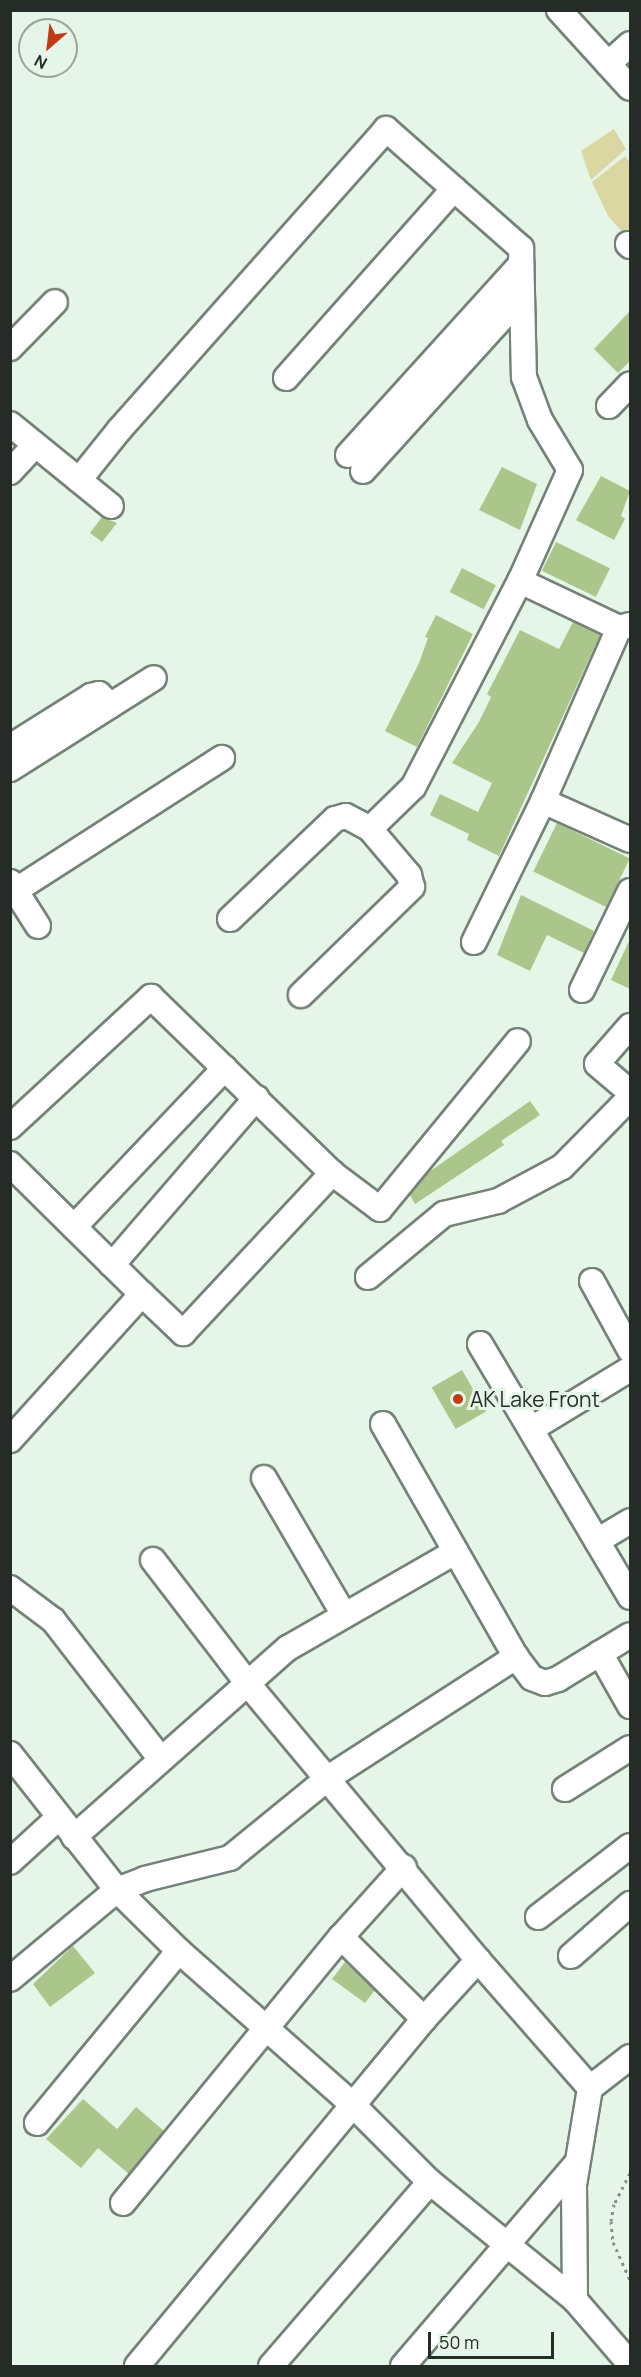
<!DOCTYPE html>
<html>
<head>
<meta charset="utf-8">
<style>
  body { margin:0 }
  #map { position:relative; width:641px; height:2377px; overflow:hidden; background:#e5f5e8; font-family:Manrope,sans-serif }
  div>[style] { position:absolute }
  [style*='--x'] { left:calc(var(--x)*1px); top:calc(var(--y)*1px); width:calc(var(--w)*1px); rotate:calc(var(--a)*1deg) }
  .green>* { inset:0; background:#dad7a2 }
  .building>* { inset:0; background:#abc68a; transform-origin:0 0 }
  .path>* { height:3px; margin-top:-1.5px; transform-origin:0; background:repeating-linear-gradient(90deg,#859087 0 3px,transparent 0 7.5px) }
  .roads { filter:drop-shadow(2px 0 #748277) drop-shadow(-2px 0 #748277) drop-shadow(0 2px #748277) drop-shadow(0 -2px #748277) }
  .minor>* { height:24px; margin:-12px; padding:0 12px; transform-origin:12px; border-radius:12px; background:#fff }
  .dots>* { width:16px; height:16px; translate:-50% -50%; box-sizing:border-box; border:3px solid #e5f5e8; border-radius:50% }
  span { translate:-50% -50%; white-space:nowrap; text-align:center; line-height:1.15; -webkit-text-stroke:6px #e5f5e8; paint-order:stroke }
  .poi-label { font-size:21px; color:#252b26 }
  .left { translate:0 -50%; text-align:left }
  .frame { position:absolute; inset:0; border:12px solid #252b26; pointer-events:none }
  .north { position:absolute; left:18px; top:18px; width:60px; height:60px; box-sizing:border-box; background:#e5f5e8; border:2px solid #98a49a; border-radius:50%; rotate:208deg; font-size:16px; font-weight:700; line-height:24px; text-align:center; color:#252b26 }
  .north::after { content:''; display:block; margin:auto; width:21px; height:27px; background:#c23916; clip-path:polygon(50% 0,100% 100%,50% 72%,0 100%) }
  .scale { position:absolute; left:428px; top:2332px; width:126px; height:27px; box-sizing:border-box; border:3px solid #252b26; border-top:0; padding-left:8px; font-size:18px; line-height:21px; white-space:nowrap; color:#252b26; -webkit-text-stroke:4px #e5f5e8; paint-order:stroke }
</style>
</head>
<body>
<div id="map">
  <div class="green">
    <i style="clip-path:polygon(614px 129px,626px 149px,591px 180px,581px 151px)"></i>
    <i style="clip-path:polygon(625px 156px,630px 163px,630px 233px,627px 237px,608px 216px,592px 182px)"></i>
  </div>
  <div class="building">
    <i style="clip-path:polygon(630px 311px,630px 361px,618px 373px,594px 349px)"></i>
    <i style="clip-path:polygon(502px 467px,537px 484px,520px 530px,479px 510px)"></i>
    <i style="clip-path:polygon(601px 476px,630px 491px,621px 516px,625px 519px,614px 540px,576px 520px)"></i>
    <i style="clip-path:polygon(102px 517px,117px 523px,102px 542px,90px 533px)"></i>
    <i style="left:556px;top:542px;width:60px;height:32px;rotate:26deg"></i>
    <i style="left:462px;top:568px;width:38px;height:27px;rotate:27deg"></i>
    <i style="clip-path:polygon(436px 615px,473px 634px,417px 747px,385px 731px,419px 663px,428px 638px,425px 637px)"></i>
    <i style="clip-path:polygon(573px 622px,600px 635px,499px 856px,467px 840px,469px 834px,430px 815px,440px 794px,478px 812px,492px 783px,452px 763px,479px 722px,491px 697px,487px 694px,520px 630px,559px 649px)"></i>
    <i style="left:557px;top:823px;width:81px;height:54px;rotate:26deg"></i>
    <i style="clip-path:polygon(521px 895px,594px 931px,584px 953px,547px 935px,530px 971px,497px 955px)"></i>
    <i style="clip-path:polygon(630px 939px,630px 989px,611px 980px)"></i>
    <i style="clip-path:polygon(530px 1101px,540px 1115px,501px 1141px,504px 1145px,415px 1204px,410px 1195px,429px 1172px)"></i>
    <i style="left:462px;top:1370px;width:48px;height:35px;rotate:60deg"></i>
    <i style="clip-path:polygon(73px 1946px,95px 1973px,50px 2007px,33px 1984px)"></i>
    <i style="clip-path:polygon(345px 1962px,375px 1990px,365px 2003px,332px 1979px)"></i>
    <i style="clip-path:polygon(83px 2099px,117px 2129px,136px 2107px,164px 2131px,129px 2174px,98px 2148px,81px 2168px,46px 2139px)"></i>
  </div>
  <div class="path">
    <i style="--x:630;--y:2173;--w:35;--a:117"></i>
    <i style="--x:614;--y:2204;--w:17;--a:100"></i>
    <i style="--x:611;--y:2221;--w:21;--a:85"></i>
    <i style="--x:613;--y:2242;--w:42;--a:65.9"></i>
  </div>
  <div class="roads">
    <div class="minor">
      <i style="--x:559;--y:10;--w:105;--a:47.7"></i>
      <i style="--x:608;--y:64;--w:30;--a:-42"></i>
      <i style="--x:628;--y:244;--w:3;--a:45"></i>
      <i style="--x:10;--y:348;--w:64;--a:-45.6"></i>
      <i style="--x:286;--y:378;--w:253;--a:-48.4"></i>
      <i style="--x:609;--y:406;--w:30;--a:-46"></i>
      <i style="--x:10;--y:424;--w:130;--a:39.1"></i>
      <i style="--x:348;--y:455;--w:258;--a:-47.8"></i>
      <i style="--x:363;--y:471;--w:234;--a:-47.8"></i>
      <i style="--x:10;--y:472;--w:37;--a:-47"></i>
      <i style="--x:79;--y:480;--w:65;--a:-51.2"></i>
      <i style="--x:120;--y:429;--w:401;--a:-48.4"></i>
      <i style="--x:386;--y:129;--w:180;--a:41.4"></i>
      <i style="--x:521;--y:248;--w:129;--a:88.7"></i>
      <i style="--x:524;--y:377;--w:46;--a:69.6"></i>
      <i style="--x:540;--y:420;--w:58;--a:59"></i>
      <i style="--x:570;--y:470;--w:122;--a:114.2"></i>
      <i style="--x:520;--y:581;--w:232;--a:117.4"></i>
      <i style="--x:413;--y:787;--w:60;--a:135.7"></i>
      <i style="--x:520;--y:581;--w:110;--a:25.4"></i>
      <i style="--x:619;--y:628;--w:11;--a:-15"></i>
      <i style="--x:10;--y:747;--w:96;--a:-32.2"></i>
      <i style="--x:91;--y:696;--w:8;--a:-14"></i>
      <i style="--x:99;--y:694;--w:16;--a:47"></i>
      <i style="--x:10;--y:769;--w:170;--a:-32.3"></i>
      <i style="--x:543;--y:801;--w:95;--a:24.1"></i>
      <i style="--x:10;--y:882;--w:52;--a:57.5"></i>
      <i style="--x:10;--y:894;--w:252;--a:-32.7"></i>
      <i style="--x:230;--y:919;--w:145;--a:-43.6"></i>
      <i style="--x:335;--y:819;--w:11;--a:-15"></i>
      <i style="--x:346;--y:816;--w:27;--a:28"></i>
      <i style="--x:370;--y:829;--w:60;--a:49.7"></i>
      <i style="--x:409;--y:875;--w:12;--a:76"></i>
      <i style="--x:412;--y:887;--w:155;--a:135.8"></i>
      <i style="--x:474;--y:942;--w:157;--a:-63.9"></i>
      <i style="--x:543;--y:801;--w:189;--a:-66.3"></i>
      <i style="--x:582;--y:990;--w:110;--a:-64.1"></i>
      <i style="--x:630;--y:1026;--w:50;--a:131"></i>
      <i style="--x:597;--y:1064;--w:43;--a:40.3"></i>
      <i style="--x:10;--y:1127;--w:192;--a:-42.7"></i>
      <i style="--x:151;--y:997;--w:252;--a:44.2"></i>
      <i style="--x:332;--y:1173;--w:60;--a:36.9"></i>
      <i style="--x:380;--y:1209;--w:217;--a:-50.6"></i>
      <i style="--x:10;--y:1164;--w:185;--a:44.6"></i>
      <i style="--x:142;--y:1294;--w:197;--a:132.1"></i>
      <i style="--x:74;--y:1227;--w:219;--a:-46.5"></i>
      <i style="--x:112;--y:1265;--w:221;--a:-49.2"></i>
      <i style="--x:368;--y:1277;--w:99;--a:-39.7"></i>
      <i style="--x:444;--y:1214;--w:56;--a:-13.5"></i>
      <i style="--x:498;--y:1201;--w:72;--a:-28"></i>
      <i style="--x:562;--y:1167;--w:87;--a:-45.5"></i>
      <i style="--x:592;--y:1281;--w:79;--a:61.2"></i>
      <i style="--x:142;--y:1294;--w:57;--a:43.6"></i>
      <i style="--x:183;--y:1333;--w:219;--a:-47"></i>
      <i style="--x:480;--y:1344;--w:294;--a:59.3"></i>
      <i style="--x:383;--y:1424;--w:268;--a:60.3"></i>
      <i style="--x:516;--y:1657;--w:26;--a:53"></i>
      <i style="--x:532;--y:1678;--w:14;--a:21"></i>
      <i style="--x:545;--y:1683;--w:14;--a:-17"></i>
      <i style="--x:558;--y:1679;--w:84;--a:-31.4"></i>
      <i style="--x:533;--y:1428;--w:114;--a:-31.3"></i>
      <i style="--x:264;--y:1478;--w:159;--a:59.7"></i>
      <i style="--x:597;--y:1541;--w:39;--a:-31"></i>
      <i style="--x:153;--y:1560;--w:156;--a:52.5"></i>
      <i style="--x:248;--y:1684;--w:359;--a:50.2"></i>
      <i style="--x:478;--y:1960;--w:170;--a:48.8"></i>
      <i style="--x:10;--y:1588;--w:54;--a:36.7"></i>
      <i style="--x:53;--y:1620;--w:175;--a:52.2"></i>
      <i style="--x:600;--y:1653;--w:61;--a:60.5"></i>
      <i style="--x:10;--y:1754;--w:173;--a:51.8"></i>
      <i style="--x:117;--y:1890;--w:87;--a:44.5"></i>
      <i style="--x:179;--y:1951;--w:234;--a:41.5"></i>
      <i style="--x:354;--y:2106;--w:107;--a:45"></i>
      <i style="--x:430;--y:2182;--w:187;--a:39.1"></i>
      <i style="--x:575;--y:2300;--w:84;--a:49.3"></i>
      <i style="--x:565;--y:1789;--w:77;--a:-32.2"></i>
      <i style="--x:74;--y:1837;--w:286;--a:-41.5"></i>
      <i style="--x:288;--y:1648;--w:193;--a:-29.9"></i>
      <i style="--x:10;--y:1862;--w:65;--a:-42.5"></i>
      <i style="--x:538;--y:1917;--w:116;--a:-37.7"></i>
      <i style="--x:341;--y:1937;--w:117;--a:44.7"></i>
      <i style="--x:571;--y:1956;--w:79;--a:-41.4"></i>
      <i style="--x:10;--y:1979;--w:139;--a:-39.8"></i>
      <i style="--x:117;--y:1890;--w:30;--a:-21"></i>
      <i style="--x:145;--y:1879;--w:88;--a:-13.9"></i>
      <i style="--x:230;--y:1858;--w:127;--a:-39.2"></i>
      <i style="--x:328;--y:1778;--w:224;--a:-32.8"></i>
      <i style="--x:37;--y:2123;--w:223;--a:-50.5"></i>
      <i style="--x:123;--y:2203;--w:344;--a:-50.7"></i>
      <i style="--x:341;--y:1937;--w:94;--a:-48"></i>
      <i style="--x:575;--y:2300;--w:115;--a:-90.5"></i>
      <i style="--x:574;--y:2185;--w:98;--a:-80.6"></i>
      <i style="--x:590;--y:2088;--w:51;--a:-37.8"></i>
      <i style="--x:137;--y:2366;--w:450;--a:-50.4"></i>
      <i style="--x:424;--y:2019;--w:80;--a:-47.5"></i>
      <i style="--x:271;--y:2366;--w:243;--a:-49.2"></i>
      <i style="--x:403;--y:2366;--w:266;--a:-49.4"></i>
    </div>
  </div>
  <div class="dots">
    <i style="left:458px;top:1399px;background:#c23916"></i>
  </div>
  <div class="poi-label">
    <span class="left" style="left:470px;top:1399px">AK Lake Front</span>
  </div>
  <div class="frame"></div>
  <div class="north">N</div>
  <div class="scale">50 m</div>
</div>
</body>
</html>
